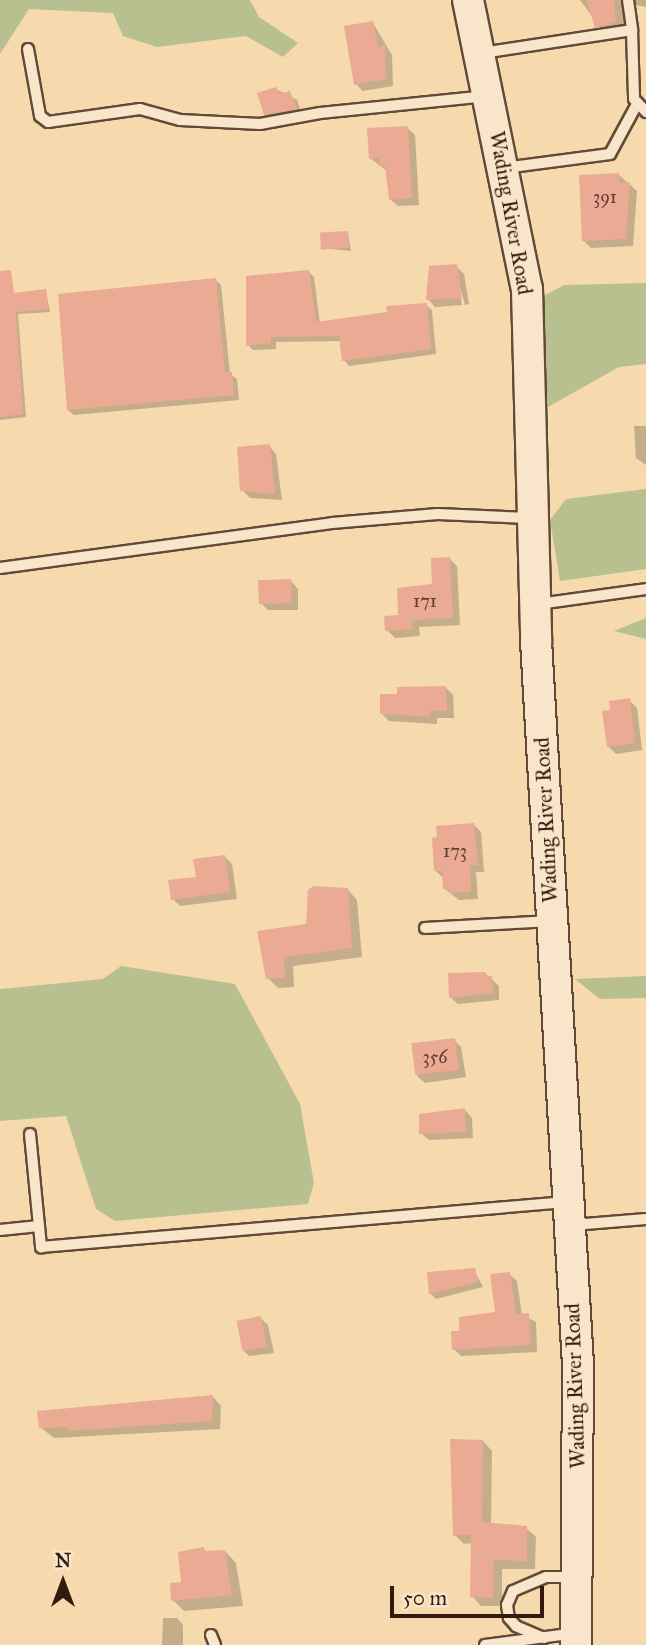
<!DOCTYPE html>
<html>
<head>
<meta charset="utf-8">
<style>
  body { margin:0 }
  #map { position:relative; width:646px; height:1645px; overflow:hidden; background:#f6d9ad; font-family:"IM FELL Great Primer",serif }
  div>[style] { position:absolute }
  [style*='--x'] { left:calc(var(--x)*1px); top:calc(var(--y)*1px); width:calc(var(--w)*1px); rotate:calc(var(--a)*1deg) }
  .green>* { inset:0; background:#b7c08e }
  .shadow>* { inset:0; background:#0003 }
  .building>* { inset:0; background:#ebaa93; transform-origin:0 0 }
  .roads { filter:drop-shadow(2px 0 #634a38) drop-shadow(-2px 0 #634a38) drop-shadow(0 2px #634a38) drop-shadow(0 -2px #634a38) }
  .service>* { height:10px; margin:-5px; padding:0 5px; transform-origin:5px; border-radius:5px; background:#f9e6ca }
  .secondary>* { height:30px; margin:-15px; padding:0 15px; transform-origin:15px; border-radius:15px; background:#f9e6ca }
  span { translate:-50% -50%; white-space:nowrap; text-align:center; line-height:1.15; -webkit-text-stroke:5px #f9e6ca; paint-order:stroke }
  .number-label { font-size:18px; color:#603e32 }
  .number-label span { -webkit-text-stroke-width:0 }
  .street-label { font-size:21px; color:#321a11 }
  .north { position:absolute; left:28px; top:1547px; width:70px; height:70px; -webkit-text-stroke:5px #f9e6ca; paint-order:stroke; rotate:0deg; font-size:19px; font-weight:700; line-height:28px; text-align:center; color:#321a11 }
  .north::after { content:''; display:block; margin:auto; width:24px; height:32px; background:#321a11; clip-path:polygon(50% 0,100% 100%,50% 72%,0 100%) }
  .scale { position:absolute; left:390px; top:1586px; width:154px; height:32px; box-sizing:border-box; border:4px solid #321a11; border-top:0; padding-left:9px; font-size:21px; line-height:24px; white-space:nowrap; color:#321a11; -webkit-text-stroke:5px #f9e6ca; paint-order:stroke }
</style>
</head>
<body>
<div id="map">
  <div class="green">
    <i style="clip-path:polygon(0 0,250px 0,259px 17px,298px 43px,283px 57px,246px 36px,157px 47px,123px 36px,113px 13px,29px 9px,0 54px)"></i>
    <i style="clip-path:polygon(646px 283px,646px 364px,619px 367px,546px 408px,538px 299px,564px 285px)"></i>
    <i style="clip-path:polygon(646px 489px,646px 569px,560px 581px,550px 520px,566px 499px)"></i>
    <i style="clip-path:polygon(646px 618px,646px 639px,614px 631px)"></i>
    <i style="clip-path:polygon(121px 966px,235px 984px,300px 1104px,314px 1183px,308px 1204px,115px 1221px,96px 1209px,66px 1116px,0 1121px,0 989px,103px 979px)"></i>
    <i style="clip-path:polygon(646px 976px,646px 998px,600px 999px,575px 979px)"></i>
  </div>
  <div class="shadow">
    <i style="clip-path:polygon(580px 0,646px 0,646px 7px,636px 5px,626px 16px,628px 34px,609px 39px)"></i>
    <i style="clip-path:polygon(373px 23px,392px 55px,393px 86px,363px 91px,356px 84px)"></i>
    <i style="clip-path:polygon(276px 89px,297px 100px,303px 117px,273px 122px,266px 114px)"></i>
    <i style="clip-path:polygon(407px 128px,415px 135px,419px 205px,398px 206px,390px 199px,387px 171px,370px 158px)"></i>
    <i style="clip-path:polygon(619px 175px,637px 191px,633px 246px,591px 248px,583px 240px)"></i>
    <i style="clip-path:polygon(348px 233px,351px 251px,322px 248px)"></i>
    <i style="clip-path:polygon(456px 266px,464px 274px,469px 304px,465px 305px,456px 272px,462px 305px,435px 307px,428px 299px,427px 285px)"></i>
    <i style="clip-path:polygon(308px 271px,314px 277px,320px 324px,426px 305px,432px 310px,436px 354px,349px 366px,344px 360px,341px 341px,276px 342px,276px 349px,253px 350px,248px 345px)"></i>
    <i style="clip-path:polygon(216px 280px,221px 285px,230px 374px,237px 379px,239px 400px,74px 415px,68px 410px)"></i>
    <i style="clip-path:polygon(46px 291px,50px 312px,18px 314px,26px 417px,0 420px,0 296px)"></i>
    <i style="clip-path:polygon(634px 426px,646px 426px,646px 465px,636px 458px)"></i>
    <i style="clip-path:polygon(269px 446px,276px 454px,282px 500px,250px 498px,242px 490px)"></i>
    <i style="clip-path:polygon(449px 558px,457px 566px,460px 625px,419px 627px,420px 636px,395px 638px,387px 630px,434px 585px)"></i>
    <i style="clip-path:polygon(291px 581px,298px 589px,298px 610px,268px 610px,260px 602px)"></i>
    <i style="clip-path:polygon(445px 687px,453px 695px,454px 718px,437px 718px,437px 724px,389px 721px,381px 713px)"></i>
    <i style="clip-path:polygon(629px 700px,637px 708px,642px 750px,616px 754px,608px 746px,612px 712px)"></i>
    <i style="clip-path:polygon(474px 825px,481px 832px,484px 872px,476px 872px,478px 899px,459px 900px,445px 889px,444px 879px,436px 871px)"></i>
    <i style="clip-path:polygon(225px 857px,232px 864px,237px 899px,180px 906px,173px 899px)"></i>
    <i style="clip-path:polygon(347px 889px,357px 900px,362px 957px,293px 966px,294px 987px,278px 988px,268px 978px,308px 925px)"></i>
    <i style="clip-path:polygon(485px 973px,499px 986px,499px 1000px,458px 1004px,450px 997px)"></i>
    <i style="clip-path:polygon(454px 1040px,461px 1047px,466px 1077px,425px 1083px,417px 1076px)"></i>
    <i style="clip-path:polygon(465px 1110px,472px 1118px,473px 1138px,429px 1140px,421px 1133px)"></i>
    <i style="clip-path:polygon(474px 1270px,483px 1287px,436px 1299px,430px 1293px)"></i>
    <i style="clip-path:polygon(509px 1274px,517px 1281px,522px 1315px,536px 1322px,537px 1352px,461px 1356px,454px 1349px,461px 1333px,497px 1314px)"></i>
    <i style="clip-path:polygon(260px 1318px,268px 1325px,274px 1353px,249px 1356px,242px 1349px)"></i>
    <i style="clip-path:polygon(213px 1397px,221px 1406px,220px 1429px,54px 1438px,40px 1427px)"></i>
    <i style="clip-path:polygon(483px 1441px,492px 1451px,491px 1525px,526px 1528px,536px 1537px,535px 1569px,502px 1569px,502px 1606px,481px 1606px,472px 1596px,472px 1543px,464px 1544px,455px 1535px)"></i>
    <i style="clip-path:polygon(204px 1549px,208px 1553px,225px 1551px,236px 1563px,243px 1606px,184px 1611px,173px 1600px)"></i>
    <i style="clip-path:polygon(163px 1618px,177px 1618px,183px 1625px,183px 1645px,162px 1645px)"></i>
  </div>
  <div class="building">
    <i style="clip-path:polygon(587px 0,614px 0,616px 22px,595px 28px)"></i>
    <i style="clip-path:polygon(373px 21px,378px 47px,385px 45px,386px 79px,354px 85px,344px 26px)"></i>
    <i style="clip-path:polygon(276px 87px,279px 94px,290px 91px,297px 109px,264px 115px,257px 93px)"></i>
    <i style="clip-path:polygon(408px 126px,412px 198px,389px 200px,385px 166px,379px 166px,379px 158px,369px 159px,367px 128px)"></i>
    <i style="clip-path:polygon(619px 173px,620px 183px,630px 182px,626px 239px,582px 241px,579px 175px)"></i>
    <i style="left:348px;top:231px;width:17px;height:28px;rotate:87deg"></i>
    <i style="clip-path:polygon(457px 264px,462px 298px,426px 300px,429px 266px)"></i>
    <i style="clip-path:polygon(11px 270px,14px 293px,46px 289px,48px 309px,16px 312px,23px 414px,0 417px,0 271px)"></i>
    <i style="clip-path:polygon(309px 270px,316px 322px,387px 312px,386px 306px,427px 303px,431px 349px,342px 361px,339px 336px,271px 337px,271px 343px,246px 346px,246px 276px)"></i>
    <i style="clip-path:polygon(216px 278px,225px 372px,232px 372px,234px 395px,67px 410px,58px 294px)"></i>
    <i style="clip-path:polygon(270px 444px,275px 494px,240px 491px,237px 447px)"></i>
    <i style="clip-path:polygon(450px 557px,453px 618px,412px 620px,413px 629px,385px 631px,384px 616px,398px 615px,397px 588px,432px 584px,431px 558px)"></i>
    <i style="left:291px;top:579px;width:24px;height:33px;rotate:88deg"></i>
    <i style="clip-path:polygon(446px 686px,447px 711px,430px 711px,430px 717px,380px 714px,380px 694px,397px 694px,397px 687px)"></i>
    <i style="clip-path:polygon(630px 698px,635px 743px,607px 747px,602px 711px,610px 710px,609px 701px)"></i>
    <i style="clip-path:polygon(474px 823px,478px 865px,470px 865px,471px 892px,449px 893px,449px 889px,443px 889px,442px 871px,434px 871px,432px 838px,437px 837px,436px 826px)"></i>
    <i style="clip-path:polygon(225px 855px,230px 892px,171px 900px,168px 880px,196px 877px,193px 859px)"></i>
    <i style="clip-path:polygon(313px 886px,348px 888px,352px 948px,284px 957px,285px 978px,266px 979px,257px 931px,306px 924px,308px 890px)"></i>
    <i style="clip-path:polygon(485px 972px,485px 976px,492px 976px,493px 993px,449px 998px,448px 973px)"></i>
    <i style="left:455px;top:1038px;width:32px;height:44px;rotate:83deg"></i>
    <i style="clip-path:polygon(465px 1108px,466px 1132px,419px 1134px,419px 1114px)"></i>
    <i style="clip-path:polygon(475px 1268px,478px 1282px,429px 1294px,427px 1272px)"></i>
    <i style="clip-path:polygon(510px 1272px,516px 1314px,529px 1313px,531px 1345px,452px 1350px,451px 1331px,459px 1331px,459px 1317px,495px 1312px,490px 1274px)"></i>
    <i style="left:261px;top:1316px;width:31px;height:25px;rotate:79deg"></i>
    <i style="clip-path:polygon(213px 1395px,212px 1421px,68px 1431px,68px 1427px,39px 1428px,37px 1411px)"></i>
    <i style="clip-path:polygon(450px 1439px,483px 1440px,482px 1522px,527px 1526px,527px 1561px,494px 1560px,493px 1598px,470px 1597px,471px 1534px,453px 1536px)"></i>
    <i style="clip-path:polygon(204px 1547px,205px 1551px,225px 1550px,232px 1595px,171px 1601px,170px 1583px,181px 1582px,178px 1552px)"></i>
  </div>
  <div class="roads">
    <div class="service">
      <i style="--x:628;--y:0;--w:30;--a:82"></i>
      <i style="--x:28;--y:49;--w:68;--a:79.8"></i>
      <i style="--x:40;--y:116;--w:10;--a:37"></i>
      <i style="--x:48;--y:122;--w:93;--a:-8"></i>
      <i style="--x:140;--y:109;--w:41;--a:15.4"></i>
      <i style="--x:180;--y:120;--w:80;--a:2.9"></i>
      <i style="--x:260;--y:124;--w:61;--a:-10.4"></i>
      <i style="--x:320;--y:113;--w:168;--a:-5.8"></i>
      <i style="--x:482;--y:53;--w:152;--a:-8.7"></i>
      <i style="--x:632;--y:30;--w:69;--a:88.3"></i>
      <i style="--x:634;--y:99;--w:18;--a:47"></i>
      <i style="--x:504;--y:168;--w:107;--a:-7.5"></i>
      <i style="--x:610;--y:154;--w:57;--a:-61.6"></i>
      <i style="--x:0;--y:568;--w:335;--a:-7.7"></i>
      <i style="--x:332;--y:523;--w:106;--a:-4.9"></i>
      <i style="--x:438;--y:514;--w:92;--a:2.5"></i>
      <i style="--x:538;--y:604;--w:109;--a:-7.9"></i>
      <i style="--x:425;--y:928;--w:126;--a:-3.2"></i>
      <i style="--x:30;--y:1134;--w:114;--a:84.4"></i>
      <i style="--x:41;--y:1247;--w:527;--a:-4.9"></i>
      <i style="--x:573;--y:1225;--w:73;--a:-4.7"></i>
      <i style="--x:0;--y:1230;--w:39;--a:-6"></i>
      <i style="--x:211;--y:1635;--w:11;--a:68"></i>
      <i style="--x:544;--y:1638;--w:30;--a:-157"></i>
      <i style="--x:516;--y:1626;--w:11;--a:-131"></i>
      <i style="--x:509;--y:1618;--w:13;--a:-99"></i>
      <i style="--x:507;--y:1605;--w:15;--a:-67"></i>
      <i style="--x:513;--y:1591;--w:36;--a:-23"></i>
      <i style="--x:546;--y:1577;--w:28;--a:0"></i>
      <i style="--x:485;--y:1645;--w:92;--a:-7.5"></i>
    </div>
    <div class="secondary">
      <i style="--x:468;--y:0;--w:295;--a:78.5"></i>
      <i style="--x:527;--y:289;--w:352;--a:88.5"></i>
      <i style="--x:536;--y:641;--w:724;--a:86.68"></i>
      <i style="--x:578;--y:1364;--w:281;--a:90.4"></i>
    </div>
  </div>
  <div class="number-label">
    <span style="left:605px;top:197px">391</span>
    <span style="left:425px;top:601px">171</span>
    <span style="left:455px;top:851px">173</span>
    <span style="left:435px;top:1057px">356</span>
  </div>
  <div class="street-label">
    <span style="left:511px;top:213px;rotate:80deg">Wading River Road</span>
    <span style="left:546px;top:820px;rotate:-93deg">Wading River Road</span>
    <span style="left:575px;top:1386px;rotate:-92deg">Wading River Road</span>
  </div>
  <div class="north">N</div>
  <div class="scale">50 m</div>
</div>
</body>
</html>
